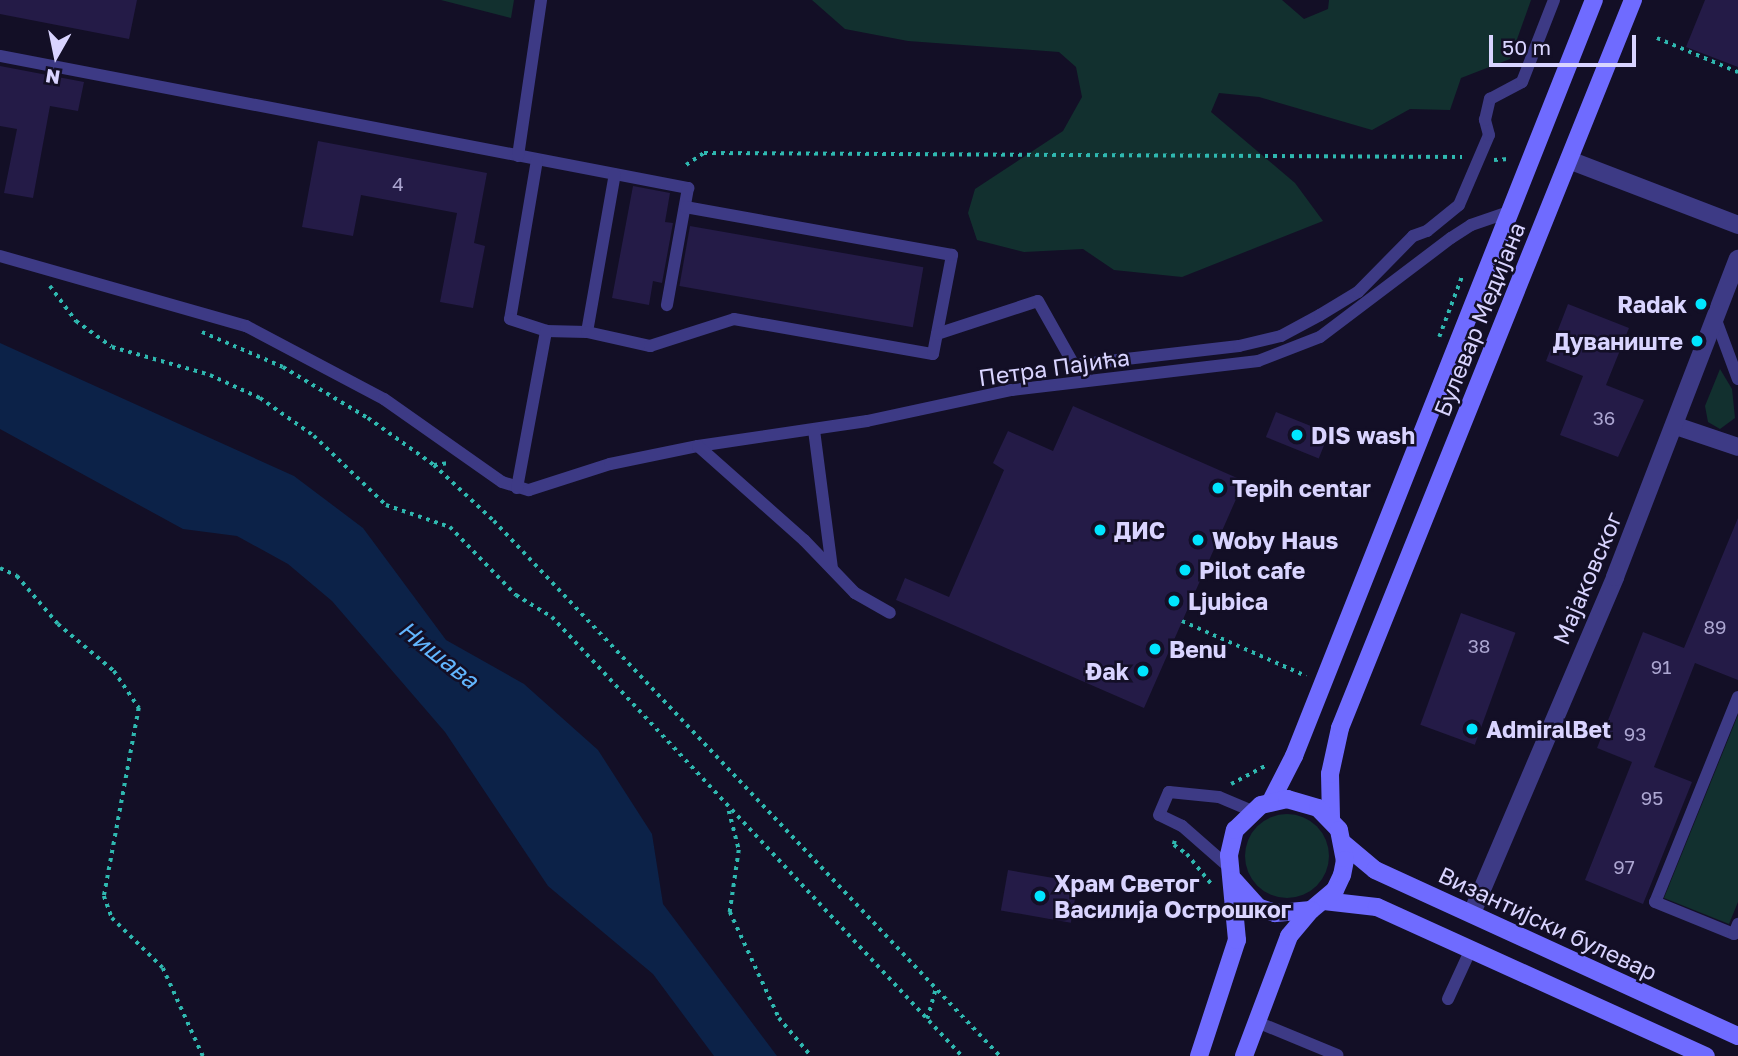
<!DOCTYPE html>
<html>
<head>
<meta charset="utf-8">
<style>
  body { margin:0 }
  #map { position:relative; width:1738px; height:1056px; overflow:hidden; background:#130f26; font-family:"Golos Text",sans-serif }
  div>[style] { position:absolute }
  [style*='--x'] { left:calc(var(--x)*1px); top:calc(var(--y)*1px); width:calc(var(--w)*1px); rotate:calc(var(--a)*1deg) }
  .green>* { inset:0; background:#12302f }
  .round { border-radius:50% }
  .water>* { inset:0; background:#0c2248 }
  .building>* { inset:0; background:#241b47; transform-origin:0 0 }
  .path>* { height:3.5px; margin-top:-1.75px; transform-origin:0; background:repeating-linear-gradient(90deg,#2fb8b0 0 3.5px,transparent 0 8.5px) }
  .lane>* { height:12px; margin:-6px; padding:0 6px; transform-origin:6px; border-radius:6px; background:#3d3a85 }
  .street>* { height:18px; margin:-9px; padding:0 9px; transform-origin:9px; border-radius:9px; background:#3d3a85 }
  .secondary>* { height:18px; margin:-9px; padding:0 9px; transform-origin:9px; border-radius:9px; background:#6f6bff }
  .dots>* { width:19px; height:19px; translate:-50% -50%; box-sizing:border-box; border:4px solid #130f26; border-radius:50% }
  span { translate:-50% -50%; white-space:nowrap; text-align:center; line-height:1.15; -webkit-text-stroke:5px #130f26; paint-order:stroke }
  .number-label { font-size:19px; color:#aca6d1 }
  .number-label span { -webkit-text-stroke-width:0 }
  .poi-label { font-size:23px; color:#d9d4ff; font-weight:700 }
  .right { translate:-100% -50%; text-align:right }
  .left { translate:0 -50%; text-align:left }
  .street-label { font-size:23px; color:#d9d4ff }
  .water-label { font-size:24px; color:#62b6ff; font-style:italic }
  .north { position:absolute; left:21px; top:21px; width:70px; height:70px; -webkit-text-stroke:5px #130f26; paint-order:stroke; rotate:189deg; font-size:19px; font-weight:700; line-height:28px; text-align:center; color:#d9d4ff }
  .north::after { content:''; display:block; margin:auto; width:24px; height:32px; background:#d9d4ff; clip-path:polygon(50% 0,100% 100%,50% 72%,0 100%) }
  .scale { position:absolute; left:1489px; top:35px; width:147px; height:32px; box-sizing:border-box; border:4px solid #d9d4ff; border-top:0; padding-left:9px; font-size:21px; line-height:24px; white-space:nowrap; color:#d9d4ff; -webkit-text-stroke:5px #130f26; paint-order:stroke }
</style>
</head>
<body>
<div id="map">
  <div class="green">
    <i style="clip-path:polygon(441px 0,514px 0,511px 18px)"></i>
    <i style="clip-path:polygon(812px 0,1282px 0,1304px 19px,1328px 9px,1329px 0,1531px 0,1510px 59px,1461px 78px,1450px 110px,1410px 109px,1372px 130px,1259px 97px,1219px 93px,1211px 112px,1295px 183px,1323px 221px,1182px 277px,1114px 270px,1083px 249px,1024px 252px,977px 240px,968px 213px,975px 189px,1063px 131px,1082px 97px,1076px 67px,1059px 52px,908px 41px,845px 29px)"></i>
    <i style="clip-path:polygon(1720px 369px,1732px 389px,1735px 418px,1720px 429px,1708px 422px,1705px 406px)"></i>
    <i style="clip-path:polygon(1738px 715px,1738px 902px,1729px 924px,1664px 898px)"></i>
    <i class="round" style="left:1245px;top:814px;width:84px;height:84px"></i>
  </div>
  <div class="water">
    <i style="clip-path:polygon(0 343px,294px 476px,363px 528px,446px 640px,524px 684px,598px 750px,652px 834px,663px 904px,777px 1056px,714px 1056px,653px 974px,548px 886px,445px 732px,332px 601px,288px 564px,237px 536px,183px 529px,0 429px)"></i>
  </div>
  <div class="building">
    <i style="clip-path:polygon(0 0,137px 0,129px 39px,0 14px)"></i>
    <i style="clip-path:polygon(1705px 0,1738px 0,1738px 67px,1686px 47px)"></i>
    <i style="clip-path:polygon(0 66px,84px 82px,78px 111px,50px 106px,33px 198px,4px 193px,17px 129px,0 126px)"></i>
    <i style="clip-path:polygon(318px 141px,487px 173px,474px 243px,485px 246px,473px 308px,440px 302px,457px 213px,361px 195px,353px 236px,302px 227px)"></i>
    <i style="clip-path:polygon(633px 186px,670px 193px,665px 222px,673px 223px,662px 283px,653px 281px,649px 305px,612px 298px)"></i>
    <i style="left:690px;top:226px;width:237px;height:61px;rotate:10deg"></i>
    <i style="clip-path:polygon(1568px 304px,1629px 328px,1606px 385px,1644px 400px,1618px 457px,1560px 435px,1583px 376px,1546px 361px)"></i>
    <i style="clip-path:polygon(1073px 406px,1244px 481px,1144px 708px,896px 600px,905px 578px,949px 597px,1004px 470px,993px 463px,1008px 431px,1053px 451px)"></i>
    <i style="left:1276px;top:412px;width:57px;height:27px;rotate:22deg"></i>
    <i style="clip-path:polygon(1738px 518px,1738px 680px,1695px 663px,1654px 767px,1692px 782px,1643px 904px,1585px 880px,1632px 762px,1597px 748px,1643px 632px,1684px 648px)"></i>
    <i style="left:1461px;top:613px;width:58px;height:119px;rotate:20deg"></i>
    <i style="left:1008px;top:870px;width:71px;height:41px;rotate:10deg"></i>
  </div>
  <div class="path">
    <i style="--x:1657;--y:38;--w:88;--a:22.8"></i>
    <i style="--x:1494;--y:160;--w:15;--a:-4"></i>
    <i style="--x:686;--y:165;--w:22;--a:-34"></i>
    <i style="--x:704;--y:153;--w:758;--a:0.3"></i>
    <i style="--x:50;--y:286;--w:44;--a:53.4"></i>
    <i style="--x:76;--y:321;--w:44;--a:35.8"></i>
    <i style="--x:112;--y:347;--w:102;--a:15.9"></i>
    <i style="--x:210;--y:375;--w:55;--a:24.7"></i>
    <i style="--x:260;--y:398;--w:66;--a:35.1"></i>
    <i style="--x:314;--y:436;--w:100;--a:43.8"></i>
    <i style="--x:386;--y:505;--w:68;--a:19"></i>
    <i style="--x:450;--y:527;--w:95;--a:45.9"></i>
    <i style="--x:516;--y:595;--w:42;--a:31.4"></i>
    <i style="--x:552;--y:617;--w:601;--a:46.96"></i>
    <i style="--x:202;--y:332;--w:88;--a:23.4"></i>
    <i style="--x:283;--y:367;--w:99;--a:31"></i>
    <i style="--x:368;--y:418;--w:81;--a:35.5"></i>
    <i style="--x:434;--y:465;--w:82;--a:43"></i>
    <i style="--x:494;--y:521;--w:736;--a:46.6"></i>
    <i style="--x:1439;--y:337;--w:65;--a:-69.3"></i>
    <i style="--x:434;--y:465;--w:15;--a:-8"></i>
    <i style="--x:0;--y:568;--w:19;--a:25"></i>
    <i style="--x:17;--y:576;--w:63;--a:49.5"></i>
    <i style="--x:58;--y:624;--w:73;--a:40"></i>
    <i style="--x:114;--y:671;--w:45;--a:56"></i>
    <i style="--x:139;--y:708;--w:191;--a:100.5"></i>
    <i style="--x:104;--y:896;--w:23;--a:70"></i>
    <i style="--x:112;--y:918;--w:71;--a:44.4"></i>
    <i style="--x:163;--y:968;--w:97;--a:65.6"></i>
    <i style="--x:1182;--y:621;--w:136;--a:23.9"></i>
    <i style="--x:1231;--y:784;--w:41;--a:-27.8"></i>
    <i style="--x:729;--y:811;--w:40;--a:75.6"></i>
    <i style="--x:739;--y:850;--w:63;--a:98.3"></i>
    <i style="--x:730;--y:912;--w:117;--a:65.2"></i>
    <i style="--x:779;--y:1018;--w:50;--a:49.9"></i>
    <i style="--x:1175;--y:841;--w:4;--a:104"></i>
    <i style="--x:1174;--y:845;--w:16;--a:35"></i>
    <i style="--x:1187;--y:854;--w:41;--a:50.9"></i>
    <i style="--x:927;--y:1019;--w:33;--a:-74"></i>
  </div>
  <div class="lane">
    <i style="--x:0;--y:56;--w:701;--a:10.86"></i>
    <i style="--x:688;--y:188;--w:119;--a:100.2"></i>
    <i style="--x:518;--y:156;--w:158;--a:-81.6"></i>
    <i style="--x:537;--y:160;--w:161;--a:99.6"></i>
    <i style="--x:510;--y:319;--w:38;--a:18"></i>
    <i style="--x:546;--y:331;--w:41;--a:1.4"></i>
    <i style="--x:587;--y:332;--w:160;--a:-80"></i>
    <i style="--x:0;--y:256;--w:256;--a:15.9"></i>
    <i style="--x:246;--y:326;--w:156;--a:27.9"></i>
    <i style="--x:384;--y:399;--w:144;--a:35.1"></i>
    <i style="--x:502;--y:482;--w:28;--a:17"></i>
    <i style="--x:529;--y:490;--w:85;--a:-17.8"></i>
    <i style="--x:610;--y:464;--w:90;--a:-11.6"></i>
    <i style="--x:698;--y:446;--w:171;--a:-8.4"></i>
    <i style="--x:867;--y:421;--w:148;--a:-12.1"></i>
    <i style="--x:1012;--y:390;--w:248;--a:-6.7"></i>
    <i style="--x:1258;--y:361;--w:66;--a:-21.2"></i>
    <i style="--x:1320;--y:337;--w:164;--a:-37.1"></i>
    <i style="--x:1451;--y:238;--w:24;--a:-33"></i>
    <i style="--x:1471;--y:225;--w:40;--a:-18.9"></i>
    <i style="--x:1716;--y:320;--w:63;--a:69.6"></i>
    <i style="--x:587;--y:332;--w:65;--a:12.5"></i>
    <i style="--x:650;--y:346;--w:88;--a:-17.8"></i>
    <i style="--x:734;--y:319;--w:202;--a:10"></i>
    <i style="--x:933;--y:354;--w:101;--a:-79.1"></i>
    <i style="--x:952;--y:255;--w:271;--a:-169.8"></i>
    <i style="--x:937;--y:334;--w:106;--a:-18.1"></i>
    <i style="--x:1038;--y:301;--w:73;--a:60.6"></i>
    <i style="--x:1074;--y:365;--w:166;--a:-6.6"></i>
    <i style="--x:1239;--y:346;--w:43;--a:-13.4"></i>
    <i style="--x:1281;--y:336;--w:44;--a:-28.3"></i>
    <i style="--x:1320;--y:315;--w:44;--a:-31.2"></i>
    <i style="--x:1358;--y:292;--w:78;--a:-45.5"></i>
    <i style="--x:1413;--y:236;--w:15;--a:-20"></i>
    <i style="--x:1427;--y:231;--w:41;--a:-39.1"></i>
    <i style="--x:1459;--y:205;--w:76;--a:-66.8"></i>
    <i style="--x:1489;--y:135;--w:16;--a:-105"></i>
    <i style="--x:1485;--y:120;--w:22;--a:-77"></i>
    <i style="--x:1490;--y:99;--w:36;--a:-28"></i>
    <i style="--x:1522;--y:82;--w:88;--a:-68.7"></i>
    <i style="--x:814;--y:430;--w:140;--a:82.6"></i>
    <i style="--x:698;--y:446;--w:142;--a:41.6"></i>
    <i style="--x:804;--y:540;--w:74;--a:46.1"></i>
    <i style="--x:855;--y:593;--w:40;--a:29.7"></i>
    <i style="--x:517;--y:488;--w:160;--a:-79.5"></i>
    <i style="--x:1738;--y:697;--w:221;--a:112"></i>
    <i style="--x:1655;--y:902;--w:85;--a:22.1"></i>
    <i style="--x:1734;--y:934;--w:11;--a:-68"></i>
    <i style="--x:1230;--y:868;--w:64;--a:-138.8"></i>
    <i style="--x:1182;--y:826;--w:25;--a:-154"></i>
    <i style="--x:1159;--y:815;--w:25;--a:-67"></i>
    <i style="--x:1169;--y:792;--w:50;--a:5.7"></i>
    <i style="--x:1219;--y:797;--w:36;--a:23"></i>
    <i style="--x:1448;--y:999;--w:55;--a:-65.3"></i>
    <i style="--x:1257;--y:1022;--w:87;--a:22.4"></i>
  </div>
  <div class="street">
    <i style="--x:1569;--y:160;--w:181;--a:21"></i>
    <i style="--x:1676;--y:426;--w:65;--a:18.7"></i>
    <i style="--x:1472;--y:913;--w:365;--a:-66.9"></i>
    <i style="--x:1615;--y:577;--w:341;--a:-68.9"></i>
  </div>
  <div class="secondary">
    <i style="--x:1271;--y:801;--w:51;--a:-62.9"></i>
    <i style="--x:1294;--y:756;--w:813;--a:-68.36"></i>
    <i style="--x:1331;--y:818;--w:44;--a:-91.3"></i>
    <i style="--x:1330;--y:774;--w:47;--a:-77.7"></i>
    <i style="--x:1340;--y:728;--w:785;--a:-68.08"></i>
    <i style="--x:1344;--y:844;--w:40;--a:40"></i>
    <i style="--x:1375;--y:870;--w:399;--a:24.6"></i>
    <i style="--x:1324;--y:901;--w:53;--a:6.5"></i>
    <i style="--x:1377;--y:907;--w:361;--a:24.4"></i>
    <i style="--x:1199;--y:1056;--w:122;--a:-71.9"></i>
    <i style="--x:1237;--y:940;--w:85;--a:-95.4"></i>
    <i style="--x:1229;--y:855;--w:26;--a:-77"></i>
    <i style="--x:1235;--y:830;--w:36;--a:-44"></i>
    <i style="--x:1261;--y:805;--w:27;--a:-13"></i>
    <i style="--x:1287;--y:799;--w:32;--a:16"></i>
    <i style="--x:1318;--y:808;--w:30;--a:46"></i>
    <i style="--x:1339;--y:830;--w:31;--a:79"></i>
    <i style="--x:1345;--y:860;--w:15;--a:101"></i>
    <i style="--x:1342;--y:875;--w:17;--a:115"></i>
    <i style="--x:1335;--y:890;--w:31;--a:140"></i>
    <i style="--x:1311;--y:910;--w:36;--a:175"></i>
    <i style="--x:1275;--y:913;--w:18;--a:-161"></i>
    <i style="--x:1258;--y:907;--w:36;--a:-132"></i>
    <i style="--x:1244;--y:1056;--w:128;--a:-69.4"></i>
    <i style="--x:1289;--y:936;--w:34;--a:-50"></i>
  </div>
  <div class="dots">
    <i style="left:1701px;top:304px;background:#00e5ff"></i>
    <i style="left:1697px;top:341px;background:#00e5ff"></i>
    <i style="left:1297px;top:435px;background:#00e5ff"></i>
    <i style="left:1218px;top:488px;background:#00e5ff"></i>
    <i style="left:1100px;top:530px;background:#00e5ff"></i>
    <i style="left:1198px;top:540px;background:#00e5ff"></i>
    <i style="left:1185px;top:570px;background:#00e5ff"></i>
    <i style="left:1174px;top:601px;background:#00e5ff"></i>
    <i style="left:1155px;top:649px;background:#00e5ff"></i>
    <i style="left:1143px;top:671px;background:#00e5ff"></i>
    <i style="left:1472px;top:729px;background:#00e5ff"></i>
    <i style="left:1040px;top:896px;background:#00e5ff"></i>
  </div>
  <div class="number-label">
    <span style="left:398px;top:184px">4</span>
    <span style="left:1604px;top:418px">36</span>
    <span style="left:1715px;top:627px">89</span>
    <span style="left:1479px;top:646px">38</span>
    <span style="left:1661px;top:667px">91</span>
    <span style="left:1635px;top:734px">93</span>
    <span style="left:1652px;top:798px">95</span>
    <span style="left:1624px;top:867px">97</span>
  </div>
  <div class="poi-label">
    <span class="right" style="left:1687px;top:304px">Radak</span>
    <span class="right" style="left:1683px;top:341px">Дуваниште</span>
    <span class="left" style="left:1311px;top:435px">DIS wash</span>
    <span class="left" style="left:1232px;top:488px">Tepih centar</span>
    <span class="left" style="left:1114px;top:530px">ДИС</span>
    <span class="left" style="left:1212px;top:540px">Woby Haus</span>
    <span class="left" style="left:1199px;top:570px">Pilot cafe</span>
    <span class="left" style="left:1188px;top:601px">Ljubica</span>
    <span class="left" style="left:1169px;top:649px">Benu</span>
    <span class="right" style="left:1129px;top:671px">Đak</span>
    <span class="left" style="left:1486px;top:729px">AdmiralBet</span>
    <span class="left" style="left:1054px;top:896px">Храм Светог<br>Василија Острошког</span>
  </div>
  <div class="street-label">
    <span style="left:1479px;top:319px;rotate:-68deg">Булевар Медијана</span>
    <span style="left:1054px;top:367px;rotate:-8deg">Петра Пајића</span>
    <span style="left:1587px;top:578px;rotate:-67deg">Мајаковског</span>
    <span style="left:1548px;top:923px;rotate:25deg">Византијски булевар</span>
  </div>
  <div class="water-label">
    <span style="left:439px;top:654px;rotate:38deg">Нишава</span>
  </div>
  <div class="north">N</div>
  <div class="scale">50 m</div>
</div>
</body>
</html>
